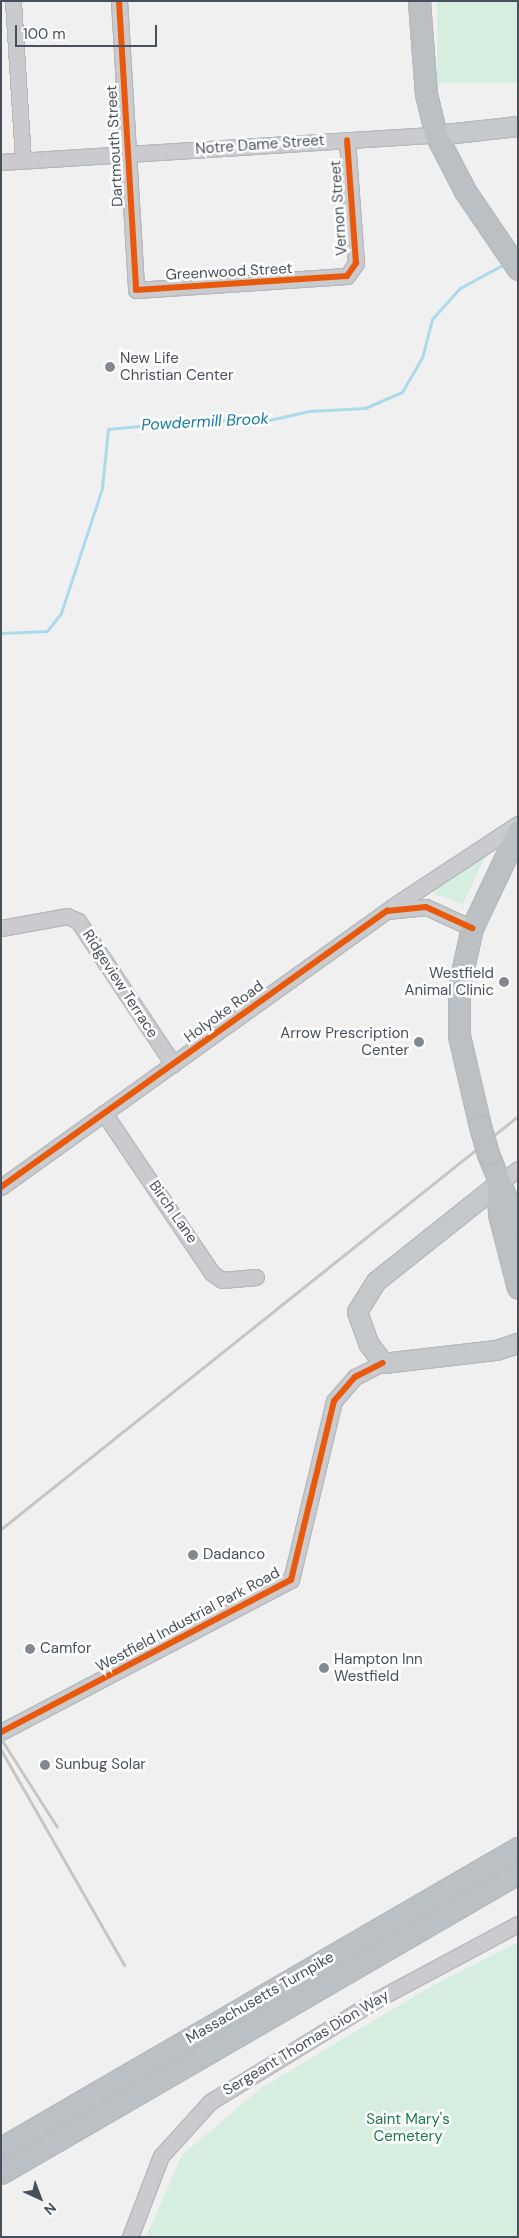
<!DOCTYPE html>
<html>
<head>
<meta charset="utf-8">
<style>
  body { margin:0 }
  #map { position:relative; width:519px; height:2238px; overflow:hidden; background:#f0f0f0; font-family:"DM Sans",sans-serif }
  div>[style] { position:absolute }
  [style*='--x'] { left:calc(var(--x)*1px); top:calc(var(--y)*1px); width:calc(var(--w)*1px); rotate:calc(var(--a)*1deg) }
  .green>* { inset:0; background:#d5eee0; transform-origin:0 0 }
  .stream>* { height:3px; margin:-1.5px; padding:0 1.5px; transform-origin:1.5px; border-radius:1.5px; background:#acdaea }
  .roads { filter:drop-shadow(1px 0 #b5b9be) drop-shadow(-1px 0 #b5b9be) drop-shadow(0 1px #b5b9be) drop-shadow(0 -1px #b5b9be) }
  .minor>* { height:15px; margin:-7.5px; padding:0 7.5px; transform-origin:7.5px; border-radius:7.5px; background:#cacbce }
  .major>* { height:19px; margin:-9.5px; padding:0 9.5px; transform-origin:9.5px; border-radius:9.5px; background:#c6c9cc }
  .highway>* { height:21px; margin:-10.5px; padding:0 10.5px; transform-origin:10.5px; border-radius:10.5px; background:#bbc0c5 }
  .rail>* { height:3px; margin:-1.5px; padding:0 1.5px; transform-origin:1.5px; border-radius:1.5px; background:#c5c6c8 }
  .bridges { filter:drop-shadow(1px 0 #b5b9be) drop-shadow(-1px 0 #b5b9be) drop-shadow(0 1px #b5b9be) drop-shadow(0 -1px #b5b9be) }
  .highway-bridge>* { height:21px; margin:-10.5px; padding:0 10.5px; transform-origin:10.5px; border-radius:10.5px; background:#bbc0c5 }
  .cycleway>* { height:6px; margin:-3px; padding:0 3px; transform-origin:3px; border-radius:3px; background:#e8590c }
  .dots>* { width:14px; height:14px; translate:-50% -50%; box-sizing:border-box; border:2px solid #fff; border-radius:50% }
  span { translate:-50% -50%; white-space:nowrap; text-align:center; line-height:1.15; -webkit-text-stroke:5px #fff; paint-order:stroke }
  .street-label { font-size:15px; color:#48515b }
  .poi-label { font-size:15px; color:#48515b }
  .left { translate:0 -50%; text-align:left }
  .right { translate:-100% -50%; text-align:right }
  .park-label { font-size:15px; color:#1c794f }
  .water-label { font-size:16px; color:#147da3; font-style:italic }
  .frame { position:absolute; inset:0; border:2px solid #48515b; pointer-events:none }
  .north { position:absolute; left:15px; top:2173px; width:50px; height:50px; -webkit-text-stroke:4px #fff; paint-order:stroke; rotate:137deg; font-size:14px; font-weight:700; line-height:20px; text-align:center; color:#48515b }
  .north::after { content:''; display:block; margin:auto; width:18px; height:22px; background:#48515b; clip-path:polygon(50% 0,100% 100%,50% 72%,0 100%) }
  .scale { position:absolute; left:15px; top:25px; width:142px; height:22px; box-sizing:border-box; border:2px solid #48515b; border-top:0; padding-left:6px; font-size:15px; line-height:18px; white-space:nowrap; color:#48515b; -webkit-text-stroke:4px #fff; paint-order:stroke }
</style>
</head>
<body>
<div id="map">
  <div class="green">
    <i style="left:437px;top:1px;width:81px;height:82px"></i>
    <i style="clip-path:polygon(486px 855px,463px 904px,435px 894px,435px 888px)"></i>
    <i style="clip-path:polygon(518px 1942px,518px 2237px,146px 2237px,182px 2155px,261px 2088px,430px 1987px)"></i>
  </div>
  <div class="stream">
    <i style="--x:1;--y:633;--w:46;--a:-2.5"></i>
    <i style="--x:47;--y:631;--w:23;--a:-52"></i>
    <i style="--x:61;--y:613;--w:132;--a:-71.8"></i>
    <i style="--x:102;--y:488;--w:59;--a:-84.2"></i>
    <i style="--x:108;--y:429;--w:95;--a:-5.4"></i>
    <i style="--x:203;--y:420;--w:62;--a:0.9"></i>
    <i style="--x:265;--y:421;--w:45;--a:-12.8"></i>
    <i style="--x:309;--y:411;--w:56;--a:-3.1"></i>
    <i style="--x:365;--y:408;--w:40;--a:-23.4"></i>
    <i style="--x:402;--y:392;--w:39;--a:-60"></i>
    <i style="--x:422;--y:358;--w:40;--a:-75.6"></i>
    <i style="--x:432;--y:319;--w:42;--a:-47.9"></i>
    <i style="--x:460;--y:288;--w:52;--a:-28.5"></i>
  </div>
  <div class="roads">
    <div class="minor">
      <i style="--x:13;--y:1;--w:159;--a:86.4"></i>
      <i style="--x:119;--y:1;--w:289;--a:86.6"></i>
      <i style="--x:136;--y:290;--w:211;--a:-3.8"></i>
      <i style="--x:347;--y:276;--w:16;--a:-55"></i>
      <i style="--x:356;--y:263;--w:123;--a:-94.2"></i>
      <i style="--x:1;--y:162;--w:436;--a:-3.6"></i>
      <i style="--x:392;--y:907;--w:151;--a:-33.4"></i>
      <i style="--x:1;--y:928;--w:67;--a:-10.3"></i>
      <i style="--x:67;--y:916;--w:12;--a:24"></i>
      <i style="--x:78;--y:921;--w:172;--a:56.4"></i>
      <i style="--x:104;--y:1113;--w:193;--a:56"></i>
      <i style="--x:212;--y:1273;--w:12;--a:35"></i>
      <i style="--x:222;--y:1280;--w:34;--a:-5"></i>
      <i style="--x:498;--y:1184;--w:25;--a:-37"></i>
      <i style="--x:1;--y:1187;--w:475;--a:-35.6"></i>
      <i style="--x:387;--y:911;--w:39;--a:-6"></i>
      <i style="--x:426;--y:907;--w:51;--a:24.5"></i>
      <i style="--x:1;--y:1732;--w:327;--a:-27.7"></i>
      <i style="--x:291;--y:1580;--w:184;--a:-76.5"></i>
      <i style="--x:334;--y:1401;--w:32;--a:-49"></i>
      <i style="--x:355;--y:1377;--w:31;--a:-27"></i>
      <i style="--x:130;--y:2237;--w:87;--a:-69.1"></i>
      <i style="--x:161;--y:2156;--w:73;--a:-47.8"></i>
      <i style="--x:210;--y:2102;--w:195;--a:-31.6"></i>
      <i style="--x:376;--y:2000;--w:161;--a:-28.2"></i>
    </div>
    <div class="major">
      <i style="--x:436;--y:135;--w:82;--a:-6.3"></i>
      <i style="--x:498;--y:1184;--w:156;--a:141.5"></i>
      <i style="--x:376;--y:1281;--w:36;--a:122"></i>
      <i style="--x:357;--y:1312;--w:33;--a:70"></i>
      <i style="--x:368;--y:1343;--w:25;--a:53"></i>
      <i style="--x:383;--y:1363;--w:114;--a:-6.6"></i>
      <i style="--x:496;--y:1350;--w:23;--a:-18"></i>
    </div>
    <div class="highway">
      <i style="--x:419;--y:1;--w:93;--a:85.7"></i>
      <i style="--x:426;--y:94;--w:42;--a:76.3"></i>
      <i style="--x:436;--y:135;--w:63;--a:62.6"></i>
      <i style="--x:465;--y:191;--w:94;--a:55.8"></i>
      <i style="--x:480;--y:1126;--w:92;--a:-103.1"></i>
      <i style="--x:459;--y:1036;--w:50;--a:-90"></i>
      <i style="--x:459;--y:986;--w:59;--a:-77.4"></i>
      <i style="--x:472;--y:928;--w:107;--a:-64.6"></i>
      <i style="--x:488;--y:1154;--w:79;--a:67.7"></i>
      <i style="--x:498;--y:1184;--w:30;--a:88"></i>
      <i style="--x:499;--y:1214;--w:76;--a:75.6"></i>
      <i style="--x:1;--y:2148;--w:598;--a:-30.13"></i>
      <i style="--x:1;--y:2173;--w:598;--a:-30.13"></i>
    </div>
  </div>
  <div class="rail">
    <i style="--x:1;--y:1529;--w:662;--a:-38.62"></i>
    <i style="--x:1;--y:1739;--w:104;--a:57.5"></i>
    <i style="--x:1;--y:1750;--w:248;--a:60.2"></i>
  </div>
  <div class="bridges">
    <div class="highway-bridge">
      <i style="--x:480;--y:1126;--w:29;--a:74"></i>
    </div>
  </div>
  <div class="cycleway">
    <i style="--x:119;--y:1;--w:289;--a:86.6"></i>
    <i style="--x:136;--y:290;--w:211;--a:-3.8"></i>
    <i style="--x:347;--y:276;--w:16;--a:-55"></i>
    <i style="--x:356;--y:263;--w:123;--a:-94.2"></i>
    <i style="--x:1;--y:1187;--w:475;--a:-35.6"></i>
    <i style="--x:387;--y:911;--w:39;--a:-6"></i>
    <i style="--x:426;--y:907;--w:51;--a:24.5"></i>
    <i style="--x:1;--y:1732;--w:327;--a:-27.7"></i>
    <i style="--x:291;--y:1580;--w:184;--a:-76.5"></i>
    <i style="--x:334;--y:1401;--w:32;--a:-49"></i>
    <i style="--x:355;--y:1377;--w:31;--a:-27"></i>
  </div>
  <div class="dots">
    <i style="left:110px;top:367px;background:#83898f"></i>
    <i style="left:504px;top:982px;background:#83898f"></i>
    <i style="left:419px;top:1042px;background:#83898f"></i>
    <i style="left:193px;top:1555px;background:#83898f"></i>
    <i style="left:30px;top:1649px;background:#83898f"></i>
    <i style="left:324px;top:1668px;background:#83898f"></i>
    <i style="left:45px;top:1765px;background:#83898f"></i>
  </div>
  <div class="street-label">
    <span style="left:260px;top:145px;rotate:-4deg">Notre Dame Street</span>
    <span style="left:115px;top:146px;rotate:-93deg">Dartmouth Street</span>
    <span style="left:339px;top:208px;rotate:-94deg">Vernon Street</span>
    <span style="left:229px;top:272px;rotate:-3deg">Greenwood Street</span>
    <span style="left:120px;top:984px;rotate:57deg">Ridgeview Terrace</span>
    <span style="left:224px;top:1012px;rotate:-36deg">Holyoke Road</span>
    <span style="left:173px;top:1212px;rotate:55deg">Birch Lane</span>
    <span style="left:188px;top:1620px;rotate:-28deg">Westfield Industrial Park Road</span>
    <span style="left:260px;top:1998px;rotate:-30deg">Massachusetts Turnpike</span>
    <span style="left:306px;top:2043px;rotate:-31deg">Sergeant Thomas Dion Way</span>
  </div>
  <div class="poi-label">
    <span class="left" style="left:120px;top:367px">New Life<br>Christian Center</span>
    <span class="right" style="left:494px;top:982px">Westfield<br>Animal Clinic</span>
    <span class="right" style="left:409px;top:1042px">Arrow Prescription<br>Center</span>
    <span class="left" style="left:203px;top:1555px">Dadanco</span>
    <span class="left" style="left:40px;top:1649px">Camfor</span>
    <span class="left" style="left:334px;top:1668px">Hampton Inn<br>Westfield</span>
    <span class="left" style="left:55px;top:1765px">Sunbug Solar</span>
  </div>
  <div class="park-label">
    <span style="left:408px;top:2128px">Saint Mary's<br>Cemetery</span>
  </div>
  <div class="water-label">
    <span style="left:205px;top:422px;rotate:-3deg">Powdermill Brook</span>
  </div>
  <div class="frame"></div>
  <div class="north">N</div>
  <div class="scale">100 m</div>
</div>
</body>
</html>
